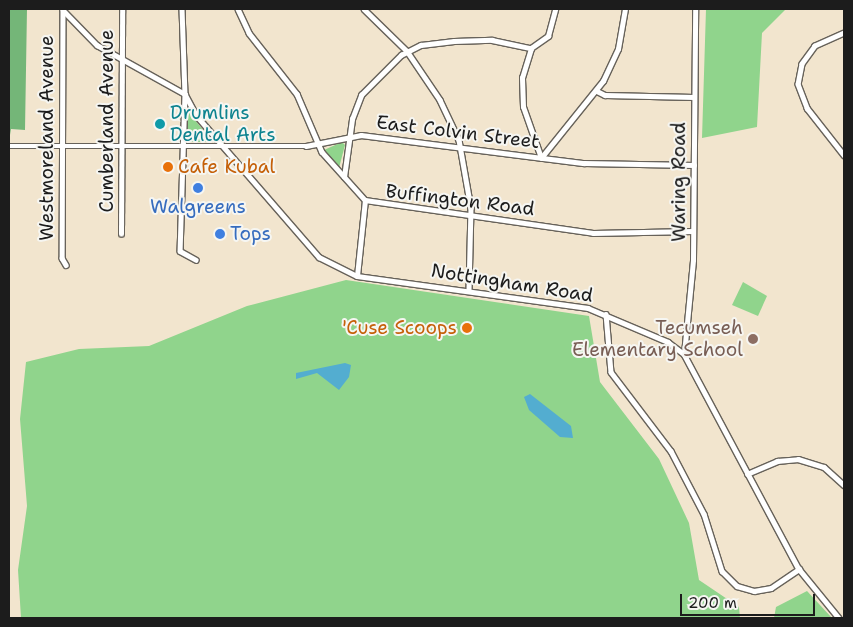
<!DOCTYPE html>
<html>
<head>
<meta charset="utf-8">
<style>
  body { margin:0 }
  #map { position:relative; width:853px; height:627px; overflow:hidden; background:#f2e5ce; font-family:"Shantell Sans",sans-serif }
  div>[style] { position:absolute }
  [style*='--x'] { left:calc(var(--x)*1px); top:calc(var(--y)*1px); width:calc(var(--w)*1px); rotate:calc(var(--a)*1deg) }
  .green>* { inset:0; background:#90d48c }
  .forest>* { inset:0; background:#74b678 }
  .water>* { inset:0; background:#53add0 }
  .roads { filter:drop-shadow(1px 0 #67625a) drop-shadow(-1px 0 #67625a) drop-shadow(0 1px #67625a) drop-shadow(0 -1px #67625a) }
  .minor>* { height:4.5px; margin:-2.25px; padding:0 2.25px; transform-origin:2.25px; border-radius:2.25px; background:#fff }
  .dots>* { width:14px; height:14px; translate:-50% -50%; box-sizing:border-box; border:2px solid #f6f6f2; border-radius:50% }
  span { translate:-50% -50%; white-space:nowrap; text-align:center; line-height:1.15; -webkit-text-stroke:4px #f6f6f2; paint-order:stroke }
  .culture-label { font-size:19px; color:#0d838f }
  .left { translate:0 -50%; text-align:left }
  .street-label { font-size:19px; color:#1c1c1c }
  .food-label { font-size:19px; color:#c56008 }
  .right { translate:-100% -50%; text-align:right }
  .shop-label { font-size:19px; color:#366cbe }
  .education-label { font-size:19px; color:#785e54 }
  .frame { position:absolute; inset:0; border:10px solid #1c1c1c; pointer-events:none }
  .scale { position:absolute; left:680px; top:594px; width:135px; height:22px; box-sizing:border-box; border:2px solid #1c1c1c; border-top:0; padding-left:6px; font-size:15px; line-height:18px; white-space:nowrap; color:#1c1c1c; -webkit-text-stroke:4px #f6f6f2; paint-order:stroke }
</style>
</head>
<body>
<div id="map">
  <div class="green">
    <i style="clip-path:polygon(706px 9px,786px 9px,762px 33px,757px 127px,702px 138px)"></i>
    <i style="clip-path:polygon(186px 103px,194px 119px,213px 142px,184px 142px)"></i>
    <i style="clip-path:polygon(342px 142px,345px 145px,339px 168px,324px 150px)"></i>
    <i style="clip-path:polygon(346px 280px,589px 316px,600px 382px,659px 459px,689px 523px,699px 580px,739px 607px,740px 618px,21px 618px,18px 570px,27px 506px,20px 419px,26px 362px,79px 349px,149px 346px,247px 306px)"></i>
    <i style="clip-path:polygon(743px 282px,767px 296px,758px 316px,732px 305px)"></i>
    <i style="clip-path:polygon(807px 591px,832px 618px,774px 618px,776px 607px)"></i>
  </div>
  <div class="forest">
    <i style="clip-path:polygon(9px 9px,27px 9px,25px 130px,11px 129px,10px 135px)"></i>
  </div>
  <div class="water">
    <i style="clip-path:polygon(345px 363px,351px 365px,349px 377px,339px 390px,317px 373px,296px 379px,296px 373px)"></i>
    <i style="clip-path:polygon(530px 394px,571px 426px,573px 438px,560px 437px,529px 410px,524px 397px)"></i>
  </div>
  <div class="roads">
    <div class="minor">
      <i style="--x:182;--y:9;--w:85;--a:88"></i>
      <i style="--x:185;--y:94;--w:24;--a:62"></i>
      <i style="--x:196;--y:115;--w:188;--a:49.1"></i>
      <i style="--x:319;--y:257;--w:42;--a:26.6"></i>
      <i style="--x:357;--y:276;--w:233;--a:7.9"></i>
      <i style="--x:588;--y:308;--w:87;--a:23"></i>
      <i style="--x:668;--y:342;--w:20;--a:37"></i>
      <i style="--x:684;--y:354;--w:244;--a:61.9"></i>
      <i style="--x:799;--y:569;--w:63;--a:50.8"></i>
      <i style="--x:238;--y:9;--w:26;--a:65"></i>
      <i style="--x:249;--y:33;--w:78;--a:51.8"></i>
      <i style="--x:297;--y:94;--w:63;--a:66.7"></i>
      <i style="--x:322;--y:152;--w:64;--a:48.1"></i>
      <i style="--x:365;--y:200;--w:230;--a:8.2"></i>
      <i style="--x:593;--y:233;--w:100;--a:-1.1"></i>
      <i style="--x:364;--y:9;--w:60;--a:44.3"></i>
      <i style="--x:407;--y:51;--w:59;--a:56"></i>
      <i style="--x:440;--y:100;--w:44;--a:64.6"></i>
      <i style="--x:459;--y:140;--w:69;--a:80"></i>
      <i style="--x:471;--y:208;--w:81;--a:91.4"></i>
      <i style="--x:63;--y:10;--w:49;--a:45.8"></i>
      <i style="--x:97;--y:45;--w:101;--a:29.1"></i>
      <i style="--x:185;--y:94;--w:157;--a:91.8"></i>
      <i style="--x:180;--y:251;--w:18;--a:29"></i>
      <i style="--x:63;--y:10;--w:248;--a:90.2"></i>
      <i style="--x:62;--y:258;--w:8;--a:60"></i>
      <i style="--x:844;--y:33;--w:32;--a:156"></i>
      <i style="--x:815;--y:46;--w:22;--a:126"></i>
      <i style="--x:802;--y:64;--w:20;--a:101"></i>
      <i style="--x:798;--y:84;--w:26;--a:69"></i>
      <i style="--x:807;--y:108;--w:60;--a:51.8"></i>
      <i style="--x:597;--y:91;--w:9;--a:27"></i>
      <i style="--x:605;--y:95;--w:89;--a:1.3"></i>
      <i style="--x:9;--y:146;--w:297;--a:0"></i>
      <i style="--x:306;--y:146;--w:56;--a:-11.3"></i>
      <i style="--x:361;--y:135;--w:225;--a:7.2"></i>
      <i style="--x:584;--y:163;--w:110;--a:1"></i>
      <i style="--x:541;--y:158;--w:99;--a:-51.2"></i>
      <i style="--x:603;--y:81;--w:35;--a:-65"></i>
      <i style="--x:618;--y:49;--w:41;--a:-80.1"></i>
      <i style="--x:541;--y:158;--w:54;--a:-109.4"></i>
      <i style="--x:523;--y:107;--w:29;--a:-92"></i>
      <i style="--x:522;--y:78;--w:31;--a:-73"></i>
      <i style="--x:531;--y:48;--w:21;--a:-35"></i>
      <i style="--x:548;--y:36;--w:28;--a:-75"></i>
      <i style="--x:344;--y:177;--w:59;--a:-82.1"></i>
      <i style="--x:352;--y:119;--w:26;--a:-69"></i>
      <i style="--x:361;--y:95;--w:57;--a:-45"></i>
      <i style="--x:401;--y:55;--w:22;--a:-27"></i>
      <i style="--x:421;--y:45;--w:33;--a:-7"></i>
      <i style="--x:454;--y:41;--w:38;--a:-2"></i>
      <i style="--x:492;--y:40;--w:40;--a:12"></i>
      <i style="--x:121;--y:234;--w:225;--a:-89.7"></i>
      <i style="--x:357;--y:276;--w:76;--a:-84"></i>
      <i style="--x:606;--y:314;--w:58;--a:85.1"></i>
      <i style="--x:611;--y:372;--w:99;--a:52.8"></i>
      <i style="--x:671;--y:451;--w:71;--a:62.4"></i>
      <i style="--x:704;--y:514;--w:60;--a:72.5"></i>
      <i style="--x:722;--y:571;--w:21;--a:45"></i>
      <i style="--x:737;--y:586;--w:18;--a:16"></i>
      <i style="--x:754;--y:591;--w:17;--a:-10"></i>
      <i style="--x:771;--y:588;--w:34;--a:-34"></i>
      <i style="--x:684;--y:354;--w:94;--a:-84.5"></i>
      <i style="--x:693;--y:260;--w:251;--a:-89.5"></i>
      <i style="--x:747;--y:474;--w:33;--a:-23"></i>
      <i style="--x:777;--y:461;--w:21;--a:-5"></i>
      <i style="--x:798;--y:459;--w:27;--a:17"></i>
      <i style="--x:824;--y:467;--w:27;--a:42"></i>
    </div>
  </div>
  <div class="dots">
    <i style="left:160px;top:124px;background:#0f9aa8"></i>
    <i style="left:168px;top:167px;background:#e8710a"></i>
    <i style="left:198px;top:188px;background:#3f7fe0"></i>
    <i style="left:220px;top:234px;background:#3f7fe0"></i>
    <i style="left:467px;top:328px;background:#e8710a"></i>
    <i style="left:753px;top:339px;background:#8d6e63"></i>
  </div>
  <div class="culture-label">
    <span class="left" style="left:170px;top:124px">Drumlins<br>Dental Arts</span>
  </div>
  <div class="street-label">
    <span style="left:107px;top:121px;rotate:-90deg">Cumberland Avenue</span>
    <span style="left:458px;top:132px;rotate:7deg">East Colvin Street</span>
    <span style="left:47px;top:138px;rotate:-90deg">Westmoreland Avenue</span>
    <span style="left:679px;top:182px;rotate:-90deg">Waring Road</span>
    <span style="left:460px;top:200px;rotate:7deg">Buffington Road</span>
    <span style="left:512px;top:283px;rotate:9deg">Nottingham Road</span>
  </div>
  <div class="food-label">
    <span class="left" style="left:178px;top:167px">Cafe Kubal</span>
    <span class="right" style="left:457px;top:328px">'Cuse Scoops</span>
  </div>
  <div class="shop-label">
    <span style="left:198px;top:207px">Walgreens</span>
    <span class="left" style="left:230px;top:234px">Tops</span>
  </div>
  <div class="education-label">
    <span class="right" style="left:743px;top:339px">Tecumseh<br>Elementary School</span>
  </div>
  <div class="frame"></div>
  <div class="scale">200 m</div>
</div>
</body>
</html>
